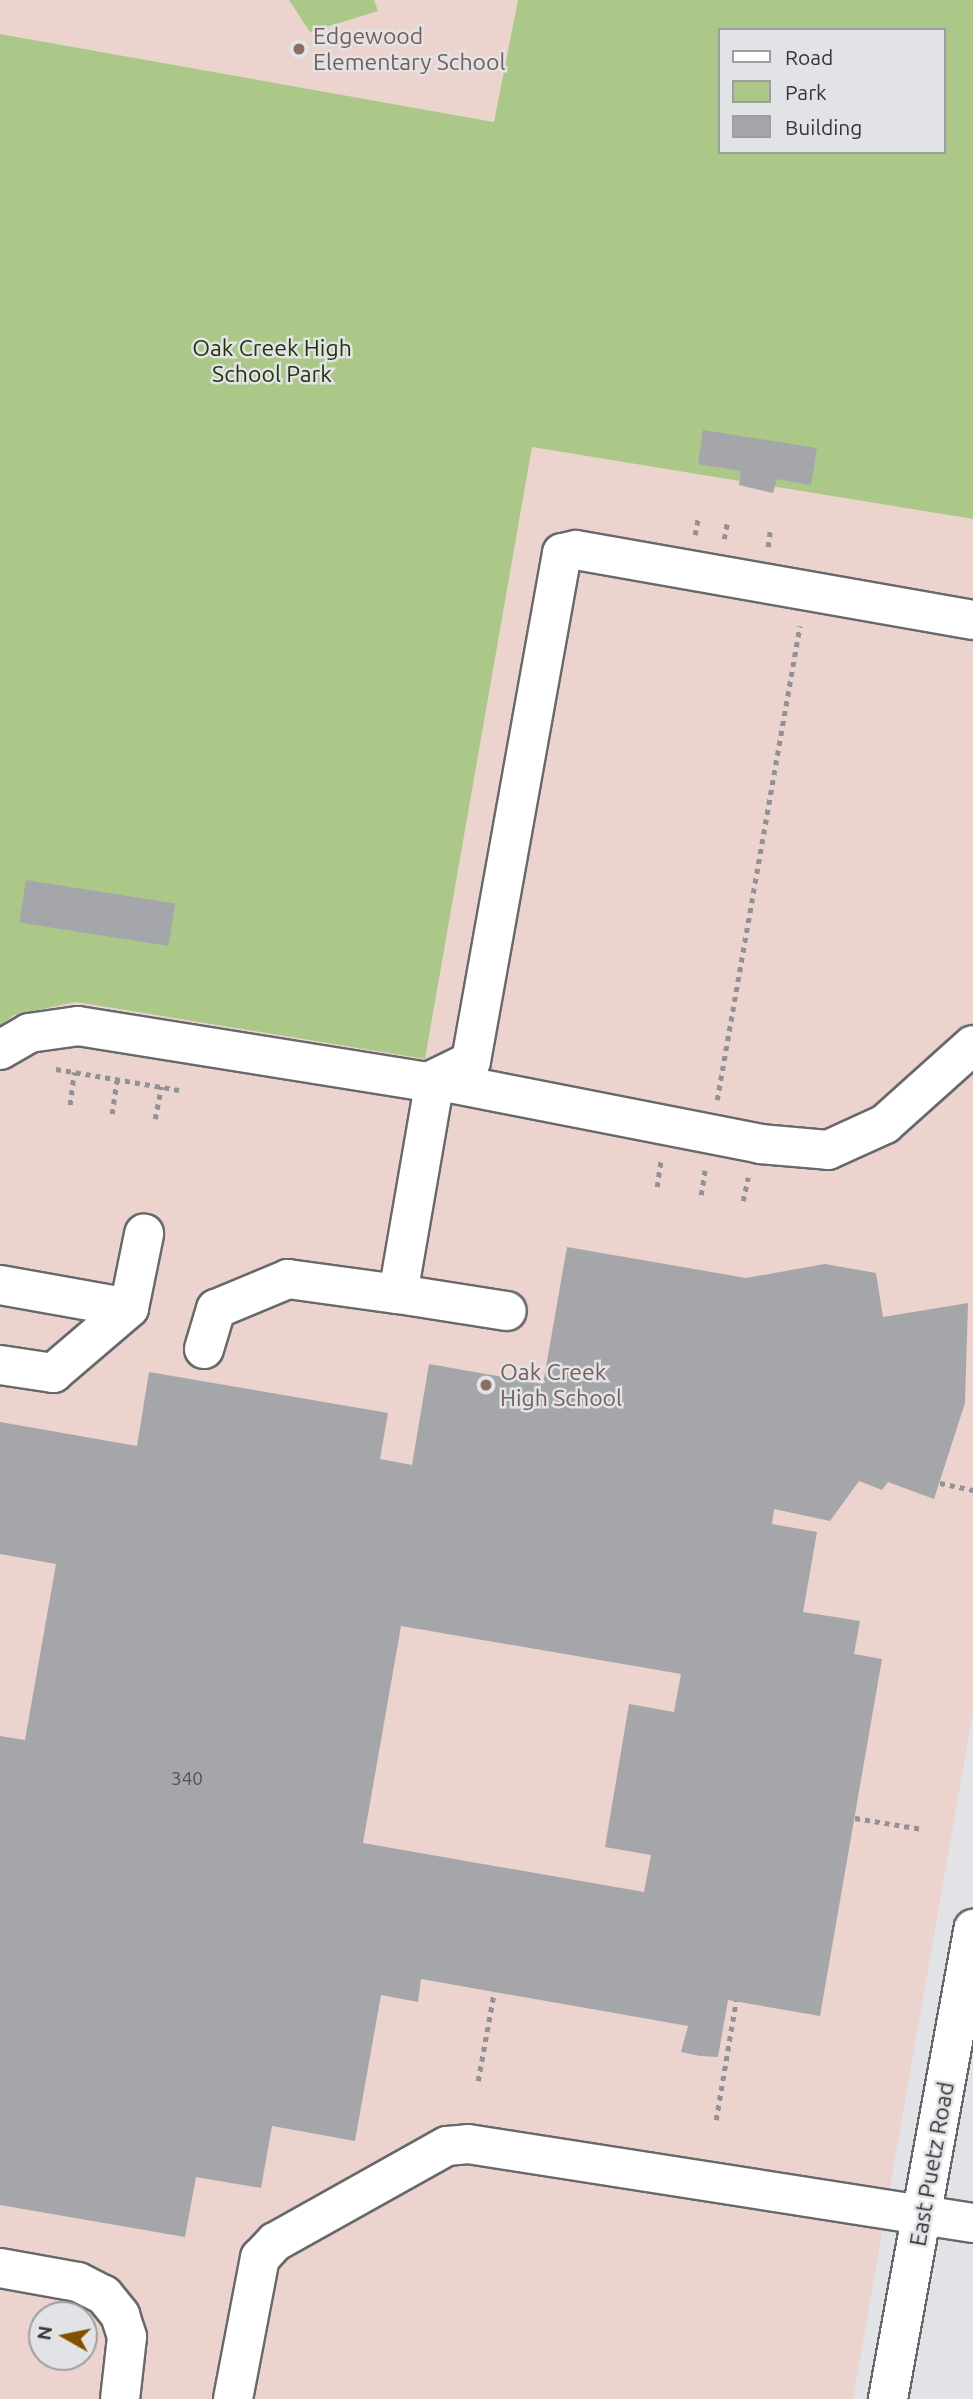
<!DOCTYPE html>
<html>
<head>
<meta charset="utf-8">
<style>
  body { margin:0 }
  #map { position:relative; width:973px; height:2399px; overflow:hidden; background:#e2e3e7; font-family:Ubuntu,sans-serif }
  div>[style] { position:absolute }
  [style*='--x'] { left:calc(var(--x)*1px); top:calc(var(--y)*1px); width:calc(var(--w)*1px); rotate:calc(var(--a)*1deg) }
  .education>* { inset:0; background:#edd3ce }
  .green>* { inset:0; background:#abc888 }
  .building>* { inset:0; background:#a4a6a9; transform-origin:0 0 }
  .path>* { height:4.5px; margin-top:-2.25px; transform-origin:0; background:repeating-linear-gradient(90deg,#919295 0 5px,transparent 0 10px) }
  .roads { filter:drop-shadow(2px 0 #67696c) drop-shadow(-2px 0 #67696c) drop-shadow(0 2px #67696c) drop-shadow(0 -2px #67696c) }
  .minor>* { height:38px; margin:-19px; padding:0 19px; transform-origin:19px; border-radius:19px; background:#fff }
  .dots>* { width:19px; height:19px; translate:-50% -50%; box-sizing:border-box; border:4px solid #e2e3e7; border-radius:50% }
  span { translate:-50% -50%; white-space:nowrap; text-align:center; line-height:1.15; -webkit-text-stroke:5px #e2e3e7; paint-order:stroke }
  .number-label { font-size:19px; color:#515254 }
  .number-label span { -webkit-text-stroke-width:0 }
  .education-label { font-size:23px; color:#785e54 }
  .left { translate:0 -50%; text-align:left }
  .park-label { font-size:23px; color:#233506 }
  .street-label { font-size:23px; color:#353637 }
  .legend { position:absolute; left:718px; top:28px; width:228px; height:126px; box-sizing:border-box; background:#e2e3e7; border:2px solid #9d9ea1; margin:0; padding:9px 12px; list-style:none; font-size:21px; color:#353637 }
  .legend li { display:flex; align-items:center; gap:14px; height:35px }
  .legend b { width:35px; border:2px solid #9d9ea1 }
  .north { position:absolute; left:28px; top:2301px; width:70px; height:70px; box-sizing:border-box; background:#e2e3e7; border:2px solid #9d9ea1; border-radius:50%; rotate:279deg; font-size:19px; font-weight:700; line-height:28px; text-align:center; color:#353637 }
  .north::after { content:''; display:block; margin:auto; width:24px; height:32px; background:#864f00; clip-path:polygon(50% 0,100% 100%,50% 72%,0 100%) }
</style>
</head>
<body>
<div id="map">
  <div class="education">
    <i style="clip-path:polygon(0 0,518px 0,495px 122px,0 34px)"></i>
    <i style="clip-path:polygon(evenodd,532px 447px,973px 519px,973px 1712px,853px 2399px,0 2399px,0 1026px,14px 1015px,76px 1002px,425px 1059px,532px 447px,42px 2315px,84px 2315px,84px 2357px,42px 2357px,42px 2315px)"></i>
  </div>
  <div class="green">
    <i style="clip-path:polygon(289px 0,374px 0,378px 11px,310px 32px)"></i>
    <i style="clip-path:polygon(evenodd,518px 0,973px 0,973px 519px,532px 447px,425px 1059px,76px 1002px,14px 1015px,0 1026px,0 34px,494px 122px,518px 0,719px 30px,943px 30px,943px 152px,719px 152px,719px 30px)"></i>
  </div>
  <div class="building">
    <i style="clip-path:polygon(703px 430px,817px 448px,811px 485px,777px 479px,773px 493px,739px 485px,741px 471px,698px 464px)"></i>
    <i style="left:26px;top:880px;width:151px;height:43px;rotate:9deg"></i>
    <i style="clip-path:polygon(evenodd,567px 1247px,746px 1278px,825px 1264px,876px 1273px,883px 1317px,968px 1303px,965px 1403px,934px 1499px,888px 1482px,882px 1490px,859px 1481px,830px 1521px,774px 1509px,772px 1524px,817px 1532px,803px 1612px,860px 1621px,854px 1654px,882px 1659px,820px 2016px,728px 2000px,718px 2057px,700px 2056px,681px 2052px,688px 2026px,421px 1979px,418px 2002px,381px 1995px,355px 2141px,272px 2126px,261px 2188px,196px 2177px,185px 2237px,0 2205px,0 1736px,25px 1740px,56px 1564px,0 1554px,0 1422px,137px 1446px,149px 1372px,388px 1413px,380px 1459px,412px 1465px,429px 1364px,543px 1384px,567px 1247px,401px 1626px,681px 1674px,674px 1712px,629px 1704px,605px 1847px,651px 1855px,644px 1892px,363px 1843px,401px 1626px)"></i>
  </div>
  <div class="path">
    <i style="--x:695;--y:535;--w:17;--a:-80"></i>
    <i style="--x:724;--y:539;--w:16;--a:-79"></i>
    <i style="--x:768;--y:547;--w:17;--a:-83"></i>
    <i style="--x:56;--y:1069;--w:125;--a:9.7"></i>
    <i style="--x:717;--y:1100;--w:481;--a:-80.1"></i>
    <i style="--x:70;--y:1105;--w:33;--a:-83"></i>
    <i style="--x:112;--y:1114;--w:34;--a:-82"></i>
    <i style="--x:155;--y:1119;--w:33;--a:-79"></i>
    <i style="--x:657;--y:1187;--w:27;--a:-82"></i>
    <i style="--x:701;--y:1195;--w:25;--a:-81"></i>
    <i style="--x:743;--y:1201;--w:24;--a:-78"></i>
    <i style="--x:940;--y:1483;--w:34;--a:12"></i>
    <i style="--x:855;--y:1818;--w:68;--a:9.3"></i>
    <i style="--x:478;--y:2081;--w:90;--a:-79.8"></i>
    <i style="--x:716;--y:2120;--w:121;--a:-80.5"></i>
  </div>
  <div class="roads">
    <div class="minor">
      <i style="--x:0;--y:1050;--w:34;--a:-30"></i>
      <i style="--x:29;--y:1033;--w:49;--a:-8.1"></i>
      <i style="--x:78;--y:1026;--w:354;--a:9.1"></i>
      <i style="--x:428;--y:1082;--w:48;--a:-26"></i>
      <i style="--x:471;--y:1061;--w:516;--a:-79.84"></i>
      <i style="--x:562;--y:553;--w:14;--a:-12"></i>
      <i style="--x:576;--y:550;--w:403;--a:10"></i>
      <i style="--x:0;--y:1285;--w:131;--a:10.1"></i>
      <i style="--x:129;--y:1308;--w:76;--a:-78.5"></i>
      <i style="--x:398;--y:1294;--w:110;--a:8.9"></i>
      <i style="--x:204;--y:1349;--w:42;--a:-73.3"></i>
      <i style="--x:216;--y:1309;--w:78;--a:-22.6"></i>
      <i style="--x:288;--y:1279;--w:111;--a:7.8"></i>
      <i style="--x:398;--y:1294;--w:217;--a:-80.2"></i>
      <i style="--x:435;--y:1080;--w:331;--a:11.1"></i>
      <i style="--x:760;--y:1144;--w:68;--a:5"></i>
      <i style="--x:828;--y:1150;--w:63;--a:-24.5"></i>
      <i style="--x:885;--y:1124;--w:118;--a:-41.9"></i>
      <i style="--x:0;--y:1365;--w:54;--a:8.6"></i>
      <i style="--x:53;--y:1373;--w:100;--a:-40.5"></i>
      <i style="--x:0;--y:2268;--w:79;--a:10.2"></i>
      <i style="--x:78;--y:2282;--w:29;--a:27"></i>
      <i style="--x:104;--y:2295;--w:26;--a:51"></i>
      <i style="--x:120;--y:2315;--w:23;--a:72"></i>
      <i style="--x:127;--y:2337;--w:62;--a:96.4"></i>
      <i style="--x:233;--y:2399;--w:144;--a:-79.2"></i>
      <i style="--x:260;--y:2258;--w:22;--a:-47"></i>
      <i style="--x:275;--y:2242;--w:197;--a:-29.2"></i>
      <i style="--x:447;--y:2146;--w:21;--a:-5"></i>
      <i style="--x:468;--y:2144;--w:511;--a:8.89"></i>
      <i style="--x:888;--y:2399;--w:478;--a:-79.7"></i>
    </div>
  </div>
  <div class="dots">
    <i style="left:299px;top:49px;background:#8d6e63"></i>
    <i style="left:486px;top:1385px;background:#8d6e63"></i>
  </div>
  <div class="number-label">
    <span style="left:187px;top:1779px">340</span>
  </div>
  <div class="education-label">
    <span class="left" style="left:313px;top:49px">Edgewood<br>Elementary School</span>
    <span class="left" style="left:500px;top:1385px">Oak Creek<br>High School</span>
  </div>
  <div class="park-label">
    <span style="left:272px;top:361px">Oak Creek High<br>School Park</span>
  </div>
  <div class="street-label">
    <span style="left:932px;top:2164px;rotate:-80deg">East Puetz Road</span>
  </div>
  <ul class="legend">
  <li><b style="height:9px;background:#fff"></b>Road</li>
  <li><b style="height:19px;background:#abc888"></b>Park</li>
  <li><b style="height:19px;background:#a4a6a9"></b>Building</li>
  </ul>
  <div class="north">N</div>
</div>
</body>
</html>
